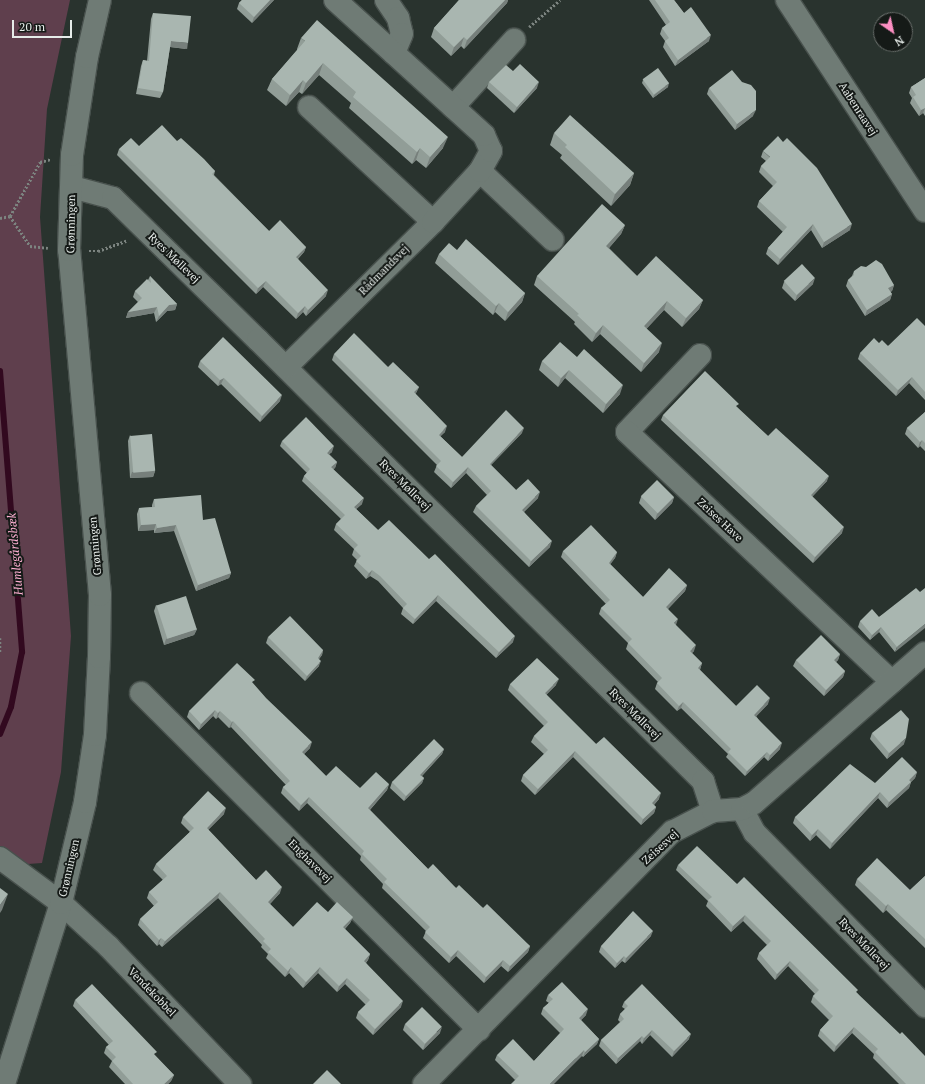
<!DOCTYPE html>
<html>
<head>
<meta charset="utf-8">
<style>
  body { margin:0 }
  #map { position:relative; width:925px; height:1084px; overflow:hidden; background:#29332e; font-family:"PT Serif",serif }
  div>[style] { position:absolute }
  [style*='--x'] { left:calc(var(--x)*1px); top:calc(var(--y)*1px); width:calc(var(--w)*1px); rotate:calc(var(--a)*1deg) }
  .green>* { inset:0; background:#5f3f4d }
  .stream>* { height:6px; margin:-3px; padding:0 3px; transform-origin:3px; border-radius:3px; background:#32091f }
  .path>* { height:2.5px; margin-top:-1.25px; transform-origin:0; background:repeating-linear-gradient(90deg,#7c8480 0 2px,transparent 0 4px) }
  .roads { filter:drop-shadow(1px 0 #48514d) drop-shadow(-1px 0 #48514d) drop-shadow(0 1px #48514d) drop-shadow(0 -1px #48514d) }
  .minor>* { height:22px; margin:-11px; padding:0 11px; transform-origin:11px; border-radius:11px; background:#6f7b75 }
  .wall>* { inset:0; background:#919d97 }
  .shaded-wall>* { inset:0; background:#767f7b; transform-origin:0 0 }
  .building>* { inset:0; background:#a9b6b0; transform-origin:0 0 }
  span { translate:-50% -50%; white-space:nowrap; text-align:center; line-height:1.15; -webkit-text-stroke:4px #151a17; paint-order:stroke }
  .street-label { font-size:11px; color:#e6ece9 }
  .water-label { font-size:12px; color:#fcaed1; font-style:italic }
  .north { position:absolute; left:873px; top:12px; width:40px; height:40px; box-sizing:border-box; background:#151a17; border:1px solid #696e6b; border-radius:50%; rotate:146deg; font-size:11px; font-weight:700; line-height:16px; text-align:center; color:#e6ece9 }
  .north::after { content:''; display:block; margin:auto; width:14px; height:18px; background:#fc8fc2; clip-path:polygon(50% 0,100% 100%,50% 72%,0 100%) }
  .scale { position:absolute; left:12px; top:20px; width:60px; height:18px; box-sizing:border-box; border:2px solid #e6ece9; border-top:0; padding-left:5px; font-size:12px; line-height:14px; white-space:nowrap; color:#e6ece9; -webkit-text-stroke:3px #151a17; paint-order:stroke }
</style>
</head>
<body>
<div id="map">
  <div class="green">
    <i style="clip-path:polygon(0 0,70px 0,47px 109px,40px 217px,71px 636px,61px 772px,42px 863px,0 866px)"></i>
  </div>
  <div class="stream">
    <i style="--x:0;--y:371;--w:282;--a:85.5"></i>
    <i style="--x:22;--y:652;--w:56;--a:101.3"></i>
    <i style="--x:11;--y:707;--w:29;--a:112"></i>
  </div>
  <div class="path">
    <i style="--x:529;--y:27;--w:41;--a:-41.1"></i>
    <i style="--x:10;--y:216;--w:36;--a:56"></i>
    <i style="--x:30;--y:246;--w:18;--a:6"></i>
    <i style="--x:0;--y:218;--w:10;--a:-11"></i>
    <i style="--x:10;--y:216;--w:62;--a:-60.9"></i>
    <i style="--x:40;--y:162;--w:11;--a:-15"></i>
    <i style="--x:89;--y:251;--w:9;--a:0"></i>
    <i style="--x:98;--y:251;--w:30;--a:-20"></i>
    <i style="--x:0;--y:638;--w:14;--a:90"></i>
  </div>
  <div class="roads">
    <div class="minor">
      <i style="--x:386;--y:0;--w:22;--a:56"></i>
      <i style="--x:398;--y:18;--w:16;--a:76"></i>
      <i style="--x:402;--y:34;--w:21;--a:113"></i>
      <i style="--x:787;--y:0;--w:252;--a:56.8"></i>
      <i style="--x:309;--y:107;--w:169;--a:42.8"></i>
      <i style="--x:453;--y:107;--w:91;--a:-47.7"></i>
      <i style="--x:480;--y:171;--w:100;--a:43.4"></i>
      <i style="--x:72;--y:187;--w:42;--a:15"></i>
      <i style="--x:113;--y:198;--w:203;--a:44.4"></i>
      <i style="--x:258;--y:340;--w:627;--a:44.74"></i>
      <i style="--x:703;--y:781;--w:32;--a:72"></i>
      <i style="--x:700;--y:355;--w:106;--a:133.5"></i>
      <i style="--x:627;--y:432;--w:364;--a:43.3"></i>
      <i style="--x:286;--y:367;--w:206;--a:-44.6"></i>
      <i style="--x:433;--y:222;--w:69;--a:-47.3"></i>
      <i style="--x:480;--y:171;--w:23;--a:-61"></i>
      <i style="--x:491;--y:151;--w:17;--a:-114"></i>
      <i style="--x:484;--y:135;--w:201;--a:-137.8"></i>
      <i style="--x:141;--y:693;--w:477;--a:44.9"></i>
      <i style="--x:742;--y:809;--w:27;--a:62"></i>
      <i style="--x:755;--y:833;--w:243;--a:45.5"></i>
      <i style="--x:0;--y:858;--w:76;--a:36.4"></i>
      <i style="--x:61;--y:903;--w:65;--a:42.5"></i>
      <i style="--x:109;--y:947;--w:190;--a:46.3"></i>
      <i style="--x:4;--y:1084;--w:190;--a:-72.5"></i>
      <i style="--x:61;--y:903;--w:104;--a:-76.6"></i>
      <i style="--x:85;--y:802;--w:68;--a:-81.5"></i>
      <i style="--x:95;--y:735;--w:78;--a:-87.1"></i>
      <i style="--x:99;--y:657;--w:62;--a:-89.1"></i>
      <i style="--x:100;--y:595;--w:346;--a:-95.1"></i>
      <i style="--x:69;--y:250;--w:95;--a:-88.2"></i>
      <i style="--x:72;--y:155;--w:99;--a:-81.3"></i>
      <i style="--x:87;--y:57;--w:58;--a:-77.2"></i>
      <i style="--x:424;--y:1084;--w:354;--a:-45.5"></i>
      <i style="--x:672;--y:832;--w:46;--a:-27.1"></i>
      <i style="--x:713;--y:811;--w:29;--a:-4"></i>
      <i style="--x:742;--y:809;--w:13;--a:-27"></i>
      <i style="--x:754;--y:803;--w:227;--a:-41.3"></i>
    </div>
  </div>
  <div class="wall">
    <i style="clip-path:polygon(242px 0,274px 0,252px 23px,237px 9px,239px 3px)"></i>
    <i style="clip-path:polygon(459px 0,508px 0,507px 3px,464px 49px,461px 46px,451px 56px,431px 37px,434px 28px)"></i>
    <i style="clip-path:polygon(649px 0,674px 0,684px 13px,709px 41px,675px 66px,663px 47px,665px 41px,660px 34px,662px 28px,666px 25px)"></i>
    <i style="clip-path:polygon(153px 13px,186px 49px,170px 47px,163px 92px,160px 98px,136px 94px,141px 66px,143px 60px,147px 61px,151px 19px)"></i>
    <i style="clip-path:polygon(301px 38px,443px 148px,426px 168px,416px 160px,412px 164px,349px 108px,351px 103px,319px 75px,302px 94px,299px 92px,286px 106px,267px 90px,272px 79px,297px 50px,297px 49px)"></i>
    <i style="clip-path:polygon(513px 71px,537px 88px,514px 113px,487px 88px,489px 82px)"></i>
    <i style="clip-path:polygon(925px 78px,925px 116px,923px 113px,919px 116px,910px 103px,912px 98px,909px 93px,911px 87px)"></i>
    <i style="clip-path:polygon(643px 80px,668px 87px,653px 98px,642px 83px)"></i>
    <i style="clip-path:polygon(709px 88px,753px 116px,735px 130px,707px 94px)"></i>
    <i style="clip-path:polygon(554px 133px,634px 173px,630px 185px,611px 206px,560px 158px,562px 155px,550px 145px)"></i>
    <i style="clip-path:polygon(177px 141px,215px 171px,214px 175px,269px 231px,306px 247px,304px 252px,298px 259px,326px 296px,306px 316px,303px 312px,296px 319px,263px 287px,256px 294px,117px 155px,119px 149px)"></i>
    <i style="clip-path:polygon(763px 151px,850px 230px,822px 248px,811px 230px,778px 265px,766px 254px,768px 248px,783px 232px,757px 207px,759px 201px,773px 186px,759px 172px,761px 166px,766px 161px,761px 157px)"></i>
    <i style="clip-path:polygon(625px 225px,621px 234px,609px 248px,637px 276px,703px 300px,699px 309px,682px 327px,664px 310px,646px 329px,659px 352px,641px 372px,600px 334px,592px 342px,574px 324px,575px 322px,534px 285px,537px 276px)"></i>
    <i style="clip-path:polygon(457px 250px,525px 293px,522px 302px,505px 321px,495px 312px,493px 315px,435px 263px,439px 254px)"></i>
    <i style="clip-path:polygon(854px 271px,894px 285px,892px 291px,890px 292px,892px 294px,890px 300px,865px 316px,846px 286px,848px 280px,852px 276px)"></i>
    <i style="clip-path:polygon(150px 276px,177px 304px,175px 310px,167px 311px,156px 322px,154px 313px,126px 318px,128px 312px,138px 302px,133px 297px,135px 291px,148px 280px)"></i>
    <i style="clip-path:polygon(784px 282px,813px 284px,795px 301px,782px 288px)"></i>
    <i style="clip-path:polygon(925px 326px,925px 400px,909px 383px,896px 396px,858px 359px,860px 353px,879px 343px,888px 346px)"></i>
    <i style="clip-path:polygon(334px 354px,388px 367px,419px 387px,416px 393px,415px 394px,445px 432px,440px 436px,462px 457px,522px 433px,491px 465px,516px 490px,538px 498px,524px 512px,550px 547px,529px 567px,473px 512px,476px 506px,487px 495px,466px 473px,451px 488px,434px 472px,437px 465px,332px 360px)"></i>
    <i style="clip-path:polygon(577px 357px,620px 394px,603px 413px,565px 378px,558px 387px,539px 370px,542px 361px)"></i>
    <i style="clip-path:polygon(200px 361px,280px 401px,260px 422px,221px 384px,218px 386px,198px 367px)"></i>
    <i style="clip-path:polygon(737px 408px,768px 436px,827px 481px,812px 497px,842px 533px,813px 563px,661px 420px,663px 415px)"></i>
    <i style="clip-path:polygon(925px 412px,925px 451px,920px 446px,918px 448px,905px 434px,907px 428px)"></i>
    <i style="clip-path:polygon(130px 435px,155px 471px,153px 477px,130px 478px,128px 441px)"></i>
    <i style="clip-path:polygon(282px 441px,332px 452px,329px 454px,337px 462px,335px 468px,333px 469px,362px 504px,356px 509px,378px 530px,513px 642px,496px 658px,436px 601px,413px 624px,401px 614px,403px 608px,378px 581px,370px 576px,366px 579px,354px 566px,357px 560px,352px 555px,354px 549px,334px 530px,336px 524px,341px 519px,302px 481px,304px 476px,307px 473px,280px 446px)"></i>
    <i style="clip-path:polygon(641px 497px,674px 497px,672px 503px,655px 520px,639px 503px)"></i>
    <i style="clip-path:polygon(154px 499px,203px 520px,231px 573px,229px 578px,196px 591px,174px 531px,154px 533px,154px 530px,138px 531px,137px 514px,139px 508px,152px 507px,152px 505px)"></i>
    <i style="clip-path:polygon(563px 551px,617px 552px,615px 558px,610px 564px,643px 597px,687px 585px,685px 591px,668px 609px,675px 625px,694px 651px,692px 653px,702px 663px,700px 670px,736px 706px,768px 704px,756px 716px,780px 749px,768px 761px,764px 757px,745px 776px,726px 757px,728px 754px,681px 708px,677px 711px,655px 689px,657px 683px,658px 682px,626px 649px,628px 643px,599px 614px,601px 608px,606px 604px,561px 557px)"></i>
    <i style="clip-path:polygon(920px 592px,895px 652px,879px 632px,870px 640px,858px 627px,860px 621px,879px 617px)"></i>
    <i style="clip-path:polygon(156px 605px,197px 629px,194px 635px,164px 645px,154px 611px)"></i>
    <i style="clip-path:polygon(268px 637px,323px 650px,322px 655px,319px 659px,319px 666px,305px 681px,266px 643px)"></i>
    <i style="clip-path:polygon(840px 654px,838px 660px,836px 662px,845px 671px,843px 677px,824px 696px,793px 666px,796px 660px)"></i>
    <i style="clip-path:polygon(253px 684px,310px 748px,304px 754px,326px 776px,360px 788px,389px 784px,387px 790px,370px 810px,428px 869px,456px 888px,483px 908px,530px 946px,528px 952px,508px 972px,501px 966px,484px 983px,456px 956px,449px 963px,423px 938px,426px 931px,382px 888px,383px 884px,360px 860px,361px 856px,307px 803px,299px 811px,281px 793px,283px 787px,286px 785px,231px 727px,229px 728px,218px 717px,216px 719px,213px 716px,199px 730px,187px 717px,189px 711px)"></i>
    <i style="clip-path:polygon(510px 684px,556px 685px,546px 695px,596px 744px,659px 799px,654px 805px,656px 807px,654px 813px,641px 825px,573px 757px,535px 795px,521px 781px,523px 775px,544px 754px,531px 742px,534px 736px,544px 726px,508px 690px)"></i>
    <i style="clip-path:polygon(872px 733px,904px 744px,887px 759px,870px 739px)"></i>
    <i style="clip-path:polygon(444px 749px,442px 754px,422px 776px,424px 778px,422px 783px,404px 801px,390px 788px,392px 782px)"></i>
    <i style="clip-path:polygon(917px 772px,915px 778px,911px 782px,909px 788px,887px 808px,878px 798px,830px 849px,816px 835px,810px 841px,793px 823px,795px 817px,875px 783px)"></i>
    <i style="clip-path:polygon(224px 814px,208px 830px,256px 880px,280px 893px,270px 904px,293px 927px,328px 912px,353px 917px,350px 923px,345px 929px,370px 954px,368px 960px,366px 963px,401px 1007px,373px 1035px,356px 1018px,358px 1012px,366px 1005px,345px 984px,337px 992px,318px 973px,303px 988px,289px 973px,285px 977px,266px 958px,268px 954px,261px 947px,262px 945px,218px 898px,162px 947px,159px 944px,157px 946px,138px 925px,140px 919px,154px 906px,147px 898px,149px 892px,163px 880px,153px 870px,156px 864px,190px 832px,181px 823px,183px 817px)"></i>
    <i style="clip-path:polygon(678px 865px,737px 884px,857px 993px,925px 1084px,899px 1084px,873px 1058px,874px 1054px,852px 1033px,834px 1052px,818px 1036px,820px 1030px,829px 1020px,811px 1002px,813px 996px,815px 994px,788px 966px,775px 980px,757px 959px,759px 953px,767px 945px,743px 921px,731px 932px,706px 906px,708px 901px,676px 870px)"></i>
    <i style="clip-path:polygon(925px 876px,925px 948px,886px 910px,883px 913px,855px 885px,857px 879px,910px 890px)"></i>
    <i style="clip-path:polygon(651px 936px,625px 963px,622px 961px,615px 968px,599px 952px,601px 946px)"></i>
    <i style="clip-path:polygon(548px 995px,586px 1015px,581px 1020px,599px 1039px,597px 1044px,583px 1057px,582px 1056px,515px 1080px,495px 1060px,497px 1055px,534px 1061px,560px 1033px,541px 1014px,543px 1008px,549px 1003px,546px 1001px)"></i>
    <i style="clip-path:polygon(75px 1000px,155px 1056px,174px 1075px,171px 1081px,168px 1084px,125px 1084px,109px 1067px,112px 1061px,104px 1053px,106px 1047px,109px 1045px,73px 1006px)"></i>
    <i style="clip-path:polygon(624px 1002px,689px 1039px,672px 1057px,650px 1035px,642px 1044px,640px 1041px,616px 1064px,599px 1046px,601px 1040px,620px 1022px,618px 1020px,620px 1014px,625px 1009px,622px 1007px)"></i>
    <i style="clip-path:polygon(405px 1024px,440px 1033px,423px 1050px,403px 1030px)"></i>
  </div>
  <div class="shaded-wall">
    <i style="clip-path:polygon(270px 0,274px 0,252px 23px,254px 17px)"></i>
    <i style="clip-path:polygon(505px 0,508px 0,507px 3px,464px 49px,467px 40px)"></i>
    <i style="clip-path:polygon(711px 35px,709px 41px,675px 66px,678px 60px)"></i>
    <i style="clip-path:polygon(464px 37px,461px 46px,451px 56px,454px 47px)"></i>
    <i style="left:171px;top:41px;width:17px;height:6px;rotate:7deg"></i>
    <i style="clip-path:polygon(323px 63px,319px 75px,302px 94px,306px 83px)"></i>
    <i style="clip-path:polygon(303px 80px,299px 92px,286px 106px,290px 95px)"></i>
    <i style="clip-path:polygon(539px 82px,537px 88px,514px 113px,517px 107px)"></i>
    <i style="clip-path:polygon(669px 83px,668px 87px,653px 98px,654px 95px)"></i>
    <i style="clip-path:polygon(925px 108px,923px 113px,919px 116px,921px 110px)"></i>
    <i style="clip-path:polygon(756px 110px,753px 116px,735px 130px,737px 124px)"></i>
    <i style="clip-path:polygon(448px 137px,443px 148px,426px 168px,430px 157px)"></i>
    <i style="clip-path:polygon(420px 148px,416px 160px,412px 164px,417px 152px)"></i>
    <i style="clip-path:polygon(634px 173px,630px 185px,611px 206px,615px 194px)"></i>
    <i style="clip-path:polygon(813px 224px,811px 230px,778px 265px,780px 259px)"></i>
    <i style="clip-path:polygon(852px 224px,850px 230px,822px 248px,824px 242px)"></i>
    <i style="clip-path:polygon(625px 225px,621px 234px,603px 255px,606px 246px)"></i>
    <i style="clip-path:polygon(306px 247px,304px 252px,293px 263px,296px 257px)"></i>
    <i style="clip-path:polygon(815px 278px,813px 284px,795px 301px,797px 295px)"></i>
    <i style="clip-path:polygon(266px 281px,263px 287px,256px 294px,258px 288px)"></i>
    <i style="clip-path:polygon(894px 285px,892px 291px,886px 294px,888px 288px)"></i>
    <i style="clip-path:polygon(328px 290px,326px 296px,306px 316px,308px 310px)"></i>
    <i style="clip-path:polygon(525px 293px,522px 302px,505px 321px,508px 312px)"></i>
    <i style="clip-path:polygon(892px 294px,890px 300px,865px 316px,867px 310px)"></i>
    <i style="clip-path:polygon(703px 300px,699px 309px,682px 327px,686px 318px)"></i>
    <i style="clip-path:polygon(667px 301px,664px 310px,641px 335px,644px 326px)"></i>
    <i style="clip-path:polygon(499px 303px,495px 312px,493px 315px,496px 306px)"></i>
    <i style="clip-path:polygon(177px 304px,175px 310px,167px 311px,156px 322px,159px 316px,169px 305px)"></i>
    <i style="clip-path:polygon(305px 306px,303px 312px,296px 319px,298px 313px)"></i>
    <i style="clip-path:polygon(157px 307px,154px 313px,126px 318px,128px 312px)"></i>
    <i style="clip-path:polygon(603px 325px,600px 334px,592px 342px,596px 333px)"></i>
    <i style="clip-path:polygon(662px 343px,659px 352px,641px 372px,644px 363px)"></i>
    <i style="clip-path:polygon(569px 370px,565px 378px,558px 387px,561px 378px)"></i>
    <i style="clip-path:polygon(912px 377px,909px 383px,896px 396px,898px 390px)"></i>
    <i style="clip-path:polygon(224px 378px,221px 384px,218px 386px,220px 380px)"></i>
    <i style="clip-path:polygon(623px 385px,620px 394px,603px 413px,606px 404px)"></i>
    <i style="clip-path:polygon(419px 387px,416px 393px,411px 398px,414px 392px)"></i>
    <i style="clip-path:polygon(282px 395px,280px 401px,260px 422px,262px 416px)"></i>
    <i style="clip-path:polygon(447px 426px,445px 432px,436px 441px,439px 435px)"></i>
    <i style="clip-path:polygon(524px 428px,522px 433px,487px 469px,490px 464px)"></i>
    <i style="clip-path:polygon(922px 440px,920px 446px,918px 448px,920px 442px)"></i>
    <i style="clip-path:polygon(334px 446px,332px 452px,325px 458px,327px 453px)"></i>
    <i style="clip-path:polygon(337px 462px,335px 468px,329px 473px,331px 467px)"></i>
    <i style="clip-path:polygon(468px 467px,466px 473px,451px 488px,453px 482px)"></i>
    <i style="clip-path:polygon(155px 471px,153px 477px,130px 478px,132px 472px)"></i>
    <i style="clip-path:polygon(829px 476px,827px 481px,808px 501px,811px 495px)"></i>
    <i style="clip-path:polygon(540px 492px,538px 498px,519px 516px,522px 510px)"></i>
    <i style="clip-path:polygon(674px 497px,672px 503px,655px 520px,657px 514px)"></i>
    <i style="clip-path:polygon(364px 498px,362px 504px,352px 513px,354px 507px)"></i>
    <i style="clip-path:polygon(156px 524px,154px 530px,138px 531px,141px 525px)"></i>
    <i style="clip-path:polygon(176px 525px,174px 531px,154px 533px,157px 528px)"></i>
    <i style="clip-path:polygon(844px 527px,842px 533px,813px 563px,815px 557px)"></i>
    <i style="clip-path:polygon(552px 541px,550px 547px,529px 567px,531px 561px)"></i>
    <i style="clip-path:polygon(617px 552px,615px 558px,607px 569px,609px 563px)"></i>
    <i style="clip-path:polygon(372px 570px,370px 576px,366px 579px,369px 573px)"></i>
    <i style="clip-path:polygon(231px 573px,229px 578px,196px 591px,198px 585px)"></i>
    <i style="clip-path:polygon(687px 585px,685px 591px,664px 613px,666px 607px)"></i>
    <i style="clip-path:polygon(438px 595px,436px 601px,413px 624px,415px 619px)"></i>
    <i style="clip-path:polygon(678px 619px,676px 625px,671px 629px,674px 623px)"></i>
    <i style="clip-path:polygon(925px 624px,925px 628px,895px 652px,897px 647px)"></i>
    <i style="clip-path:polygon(881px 627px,879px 632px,870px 640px,872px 635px)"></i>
    <i style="clip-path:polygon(197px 629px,194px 635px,164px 645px,166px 639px)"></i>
    <i style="clip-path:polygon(515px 636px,513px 642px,496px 658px,499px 652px)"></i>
    <i style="clip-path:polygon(696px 645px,694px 651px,688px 657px,690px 651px)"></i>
    <i style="clip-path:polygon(323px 650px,322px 655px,316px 663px,318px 658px)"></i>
    <i style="clip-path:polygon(840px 654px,838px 660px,832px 666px,834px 660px)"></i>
    <i style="clip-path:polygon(321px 661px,319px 666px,305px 681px,307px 676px)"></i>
    <i style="clip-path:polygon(702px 663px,700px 669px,696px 674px,698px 668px)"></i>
    <i style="clip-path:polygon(845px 671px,843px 677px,824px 696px,826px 690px)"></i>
    <i style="clip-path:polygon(559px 679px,556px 685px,542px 699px,545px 693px)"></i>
    <i style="clip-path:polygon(770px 698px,768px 704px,752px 721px,754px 715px)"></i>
    <i style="clip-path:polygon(683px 702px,681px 708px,677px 711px,679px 706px)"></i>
    <i style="clip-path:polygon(215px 710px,213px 716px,199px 730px,201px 724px)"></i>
    <i style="clip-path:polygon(220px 711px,218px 717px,216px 719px,218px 713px)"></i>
    <i style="clip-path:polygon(233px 721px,231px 727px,229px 728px,232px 722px)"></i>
    <i style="clip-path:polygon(906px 738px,904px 744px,887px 759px,889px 753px)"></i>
    <i style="clip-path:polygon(312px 742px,310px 748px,300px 758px,302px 752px)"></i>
    <i style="clip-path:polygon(782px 743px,780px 749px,768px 761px,770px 755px)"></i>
    <i style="clip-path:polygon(444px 749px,442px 754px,418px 780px,420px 775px)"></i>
    <i style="clip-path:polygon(575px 751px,573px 757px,535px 795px,538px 789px)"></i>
    <i style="clip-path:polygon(767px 752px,764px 757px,745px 776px,747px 771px)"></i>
    <i style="clip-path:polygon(917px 772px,915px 778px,911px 782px,909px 788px,887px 808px,889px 802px)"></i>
    <i style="clip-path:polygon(424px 778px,422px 783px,404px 801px,406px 796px)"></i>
    <i style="clip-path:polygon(389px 784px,387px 790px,366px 814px,368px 808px)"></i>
    <i style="clip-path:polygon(880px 792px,878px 798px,830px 849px,832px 843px)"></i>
    <i style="clip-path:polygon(661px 793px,659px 799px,650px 809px,652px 803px)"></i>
    <i style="clip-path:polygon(309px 797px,307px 803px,299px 811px,301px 805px)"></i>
    <i style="clip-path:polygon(656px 807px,654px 813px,641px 825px,643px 819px)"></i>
    <i style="clip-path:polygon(226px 808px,224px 814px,204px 834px,207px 828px)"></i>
    <i style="clip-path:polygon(818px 829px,816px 835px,810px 841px,812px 835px)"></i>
    <i style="clip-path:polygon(282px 887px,280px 893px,266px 908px,268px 902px)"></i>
    <i style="clip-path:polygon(220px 892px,218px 898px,162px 947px,165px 941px)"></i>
    <i style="clip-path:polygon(8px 894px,2px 910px,0 913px,0 905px)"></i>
    <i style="clip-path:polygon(888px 904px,886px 910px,883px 913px,886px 906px)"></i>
    <i style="clip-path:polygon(745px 915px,743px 921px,731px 932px,733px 926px)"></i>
    <i style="clip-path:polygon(353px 917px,350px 923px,341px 933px,343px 927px)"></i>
    <i style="clip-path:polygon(653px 931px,651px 936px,625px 963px,626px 958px)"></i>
    <i style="clip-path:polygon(161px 938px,159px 944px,157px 946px,159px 940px)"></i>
    <i style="clip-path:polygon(530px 946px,528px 952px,508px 972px,510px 966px)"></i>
    <i style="clip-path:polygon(458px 950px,456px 956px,449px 963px,451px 957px)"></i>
    <i style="clip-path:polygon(370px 954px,368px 960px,361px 967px,364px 961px)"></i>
    <i style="clip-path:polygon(624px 956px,622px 961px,615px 968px,617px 963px)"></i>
    <i style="clip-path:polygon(503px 960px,501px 966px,484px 983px,486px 977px)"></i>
    <i style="clip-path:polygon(790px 961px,788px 966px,775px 980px,777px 974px)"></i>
    <i style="clip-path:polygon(291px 967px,289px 973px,285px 977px,288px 971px)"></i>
    <i style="clip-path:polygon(320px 967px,318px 973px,303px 988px,306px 982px)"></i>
    <i style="clip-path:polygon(347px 978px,345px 984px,337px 992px,339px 986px)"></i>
    <i style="clip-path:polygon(403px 1001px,401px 1007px,373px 1035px,375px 1029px)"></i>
    <i style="clip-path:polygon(588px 1009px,586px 1015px,577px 1024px,579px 1018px)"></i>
    <i style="clip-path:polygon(442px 1027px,440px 1033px,423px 1050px,425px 1044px)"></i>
    <i style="clip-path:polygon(854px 1027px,852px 1033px,834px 1052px,836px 1046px)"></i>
    <i style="clip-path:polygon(652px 1030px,650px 1035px,642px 1044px,644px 1038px)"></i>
    <i style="clip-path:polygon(691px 1034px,689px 1039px,672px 1057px,674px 1051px)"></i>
    <i style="clip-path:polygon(642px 1036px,640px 1041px,616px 1064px,618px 1058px)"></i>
    <i style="clip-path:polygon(599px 1039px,597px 1044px,583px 1057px,585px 1052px)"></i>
    <i style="clip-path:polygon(584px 1050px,582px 1056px,554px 1084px,550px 1084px)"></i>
    <i style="clip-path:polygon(174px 1075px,171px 1081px,168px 1084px,164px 1084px)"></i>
  </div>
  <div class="building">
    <i style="clip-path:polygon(242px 0,270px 0,254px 17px,239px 3px)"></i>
    <i style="clip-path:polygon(459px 0,505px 0,467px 40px,464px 37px,454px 47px,434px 28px)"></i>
    <i style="clip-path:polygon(655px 0,674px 0,684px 13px,691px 7px,711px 35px,678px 60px,665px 41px,669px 38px,662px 28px,670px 22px)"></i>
    <i style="clip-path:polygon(153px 13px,191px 16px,188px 43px,171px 41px,163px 92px,138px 88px,143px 60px,149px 61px)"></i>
    <i style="clip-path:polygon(317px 20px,448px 137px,430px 157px,420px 148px,417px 152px,353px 97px,356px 92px,323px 63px,306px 83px,303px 80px,290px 95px,272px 79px,305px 41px,301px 38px)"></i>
    <i style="clip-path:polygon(520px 64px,539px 82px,517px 107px,489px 82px,506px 65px,513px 71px)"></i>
    <i style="left:658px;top:68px;width:19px;height:19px;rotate:54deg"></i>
    <i style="clip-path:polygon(732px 70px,742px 82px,751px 85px,756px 91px,756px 110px,737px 124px,709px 88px)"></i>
    <i style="clip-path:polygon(925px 78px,925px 108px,921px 110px,913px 97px,916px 95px,911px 87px)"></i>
    <i style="clip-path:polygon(570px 115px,634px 173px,615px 194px,565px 147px,567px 145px,554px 133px)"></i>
    <i style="clip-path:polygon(162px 125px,177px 141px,181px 138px,204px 159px,215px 171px,212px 174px,269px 231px,280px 220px,306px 247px,296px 257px,328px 290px,308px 310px,305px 306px,298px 313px,266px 281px,258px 288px,119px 149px,131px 138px,139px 146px)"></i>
    <i style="clip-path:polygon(778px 136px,783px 142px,787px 138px,817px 168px,852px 224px,824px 242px,813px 224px,780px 259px,768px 248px,787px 227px,759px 201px,777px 182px,761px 166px,770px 157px,763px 151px)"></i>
    <i style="clip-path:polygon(602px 204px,625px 225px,606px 246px,637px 276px,656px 256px,703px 300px,686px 318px,667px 301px,644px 326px,662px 343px,644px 363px,603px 325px,596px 333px,577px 315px,579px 314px,537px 276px)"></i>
    <i style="clip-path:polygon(466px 239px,525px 293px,508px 312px,499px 303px,496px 306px,439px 254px,449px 243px,457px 250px)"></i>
    <i style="clip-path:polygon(876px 260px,882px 264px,894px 285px,888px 288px,892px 294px,867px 310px,848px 280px,854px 275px,854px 271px,861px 266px,866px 267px)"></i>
    <i style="left:802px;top:264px;width:19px;height:25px;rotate:47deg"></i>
    <i style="clip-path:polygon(150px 276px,177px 304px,169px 305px,159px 316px,157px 307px,128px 312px,142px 298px,135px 291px,147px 279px,151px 283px)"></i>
    <i style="clip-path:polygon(917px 318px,925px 326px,925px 392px,912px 377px,898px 390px,860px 353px,874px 338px,879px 343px,882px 340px,888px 346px)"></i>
    <i style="clip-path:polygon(354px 333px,388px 367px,393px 362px,419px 387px,414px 392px,447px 426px,439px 435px,462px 457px,506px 410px,524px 428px,490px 464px,516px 490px,528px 479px,540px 492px,522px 510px,552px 541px,531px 561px,476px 506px,491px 491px,468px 467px,453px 482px,436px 466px,441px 461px,334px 354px)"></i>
    <i style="clip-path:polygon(223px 337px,282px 395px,262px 416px,224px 378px,220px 380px,200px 361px)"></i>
    <i style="clip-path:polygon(560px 342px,577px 357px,584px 349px,623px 385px,606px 404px,569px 370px,561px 378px,542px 361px)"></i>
    <i style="clip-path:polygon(705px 371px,739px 404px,736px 406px,768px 436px,776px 428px,829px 476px,811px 495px,844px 527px,815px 557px,663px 415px)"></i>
    <i style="clip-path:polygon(925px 412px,925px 443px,922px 440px,920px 442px,907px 428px)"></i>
    <i style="clip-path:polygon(306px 417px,334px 446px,327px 453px,337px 462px,331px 467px,364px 498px,354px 507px,378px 530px,389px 520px,429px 559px,435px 554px,515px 636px,499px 652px,438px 595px,415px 619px,403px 608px,407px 604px,380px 576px,372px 570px,369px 573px,356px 561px,361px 556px,354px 549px,358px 545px,336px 524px,345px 515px,304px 476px,310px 469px,282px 441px)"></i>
    <i style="left:152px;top:434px;width:37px;height:22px;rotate:85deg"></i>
    <i style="left:657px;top:480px;width:24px;height:23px;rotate:45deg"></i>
    <i style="clip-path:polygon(201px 495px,203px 520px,215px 518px,231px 573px,198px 585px,176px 525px,157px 528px,156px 524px,141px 525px,139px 508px,155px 507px,154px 499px)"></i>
    <i style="clip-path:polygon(591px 525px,617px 552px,609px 563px,643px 597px,669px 568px,687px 585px,666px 607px,678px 619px,674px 623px,696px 645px,690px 651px,702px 663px,698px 668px,736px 706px,757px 685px,770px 698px,754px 715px,782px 743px,770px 755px,767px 752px,747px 771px,728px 752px,731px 749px,683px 702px,679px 706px,657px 683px,662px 678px,628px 643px,632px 639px,601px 608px,610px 600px,563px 551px)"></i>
    <i style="clip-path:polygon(916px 588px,920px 592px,925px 588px,925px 624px,897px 647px,881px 627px,872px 635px,860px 621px,872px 609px,879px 617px)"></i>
    <i style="left:186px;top:596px;width:35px;height:31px;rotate:72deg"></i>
    <i style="clip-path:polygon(290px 616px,323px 650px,318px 658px,321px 661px,307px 676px,268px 637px)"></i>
    <i style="clip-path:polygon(821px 635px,840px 654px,834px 660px,845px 671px,826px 690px,796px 660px)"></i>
    <i style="clip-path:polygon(537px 658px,559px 679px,545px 693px,596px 744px,604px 737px,661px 793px,652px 803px,656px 807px,643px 819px,575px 751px,538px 789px,523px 775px,548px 750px,534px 736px,548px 722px,510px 684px)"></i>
    <i style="clip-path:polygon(237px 663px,255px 680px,252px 682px,266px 698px,312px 742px,302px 752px,326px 776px,336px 766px,360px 788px,376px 772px,389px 784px,368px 808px,428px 869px,433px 864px,456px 888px,459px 885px,483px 908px,487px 904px,530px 946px,510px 966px,503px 960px,486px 977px,458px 950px,451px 957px,425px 932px,430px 927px,384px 882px,387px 879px,362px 854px,364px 851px,309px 797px,301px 805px,283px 787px,290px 781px,233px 721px,232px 722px,220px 711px,218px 713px,215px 710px,201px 724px,189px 711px)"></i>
    <i style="clip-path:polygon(901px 710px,909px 719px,906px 738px,889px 753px,872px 733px)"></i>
    <i style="clip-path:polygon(434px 739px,444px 749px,420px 775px,424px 778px,406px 796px,392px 782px)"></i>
    <i style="clip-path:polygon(902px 757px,917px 772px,909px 780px,911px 782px,889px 802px,880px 792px,832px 843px,818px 829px,812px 835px,795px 817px,850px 764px,875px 783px)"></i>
    <i style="clip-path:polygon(208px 791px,226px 808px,207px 828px,256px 880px,266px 870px,282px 887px,268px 902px,293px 927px,317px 902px,328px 912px,337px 902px,353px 917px,343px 927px,370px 954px,364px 961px,403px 1001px,375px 1029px,358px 1012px,370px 1000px,347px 978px,339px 986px,320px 967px,306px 982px,291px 967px,288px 971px,268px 952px,271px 949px,263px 941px,265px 939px,220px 892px,165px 941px,161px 938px,159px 940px,140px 919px,158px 902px,149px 892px,167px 876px,156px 864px,194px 828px,183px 817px)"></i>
    <i style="clip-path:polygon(697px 846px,737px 884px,744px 877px,858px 990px,856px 992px,900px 1034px,902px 1032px,925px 1056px,925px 1084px,906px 1084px,875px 1052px,878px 1049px,854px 1027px,836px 1046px,820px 1030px,833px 1016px,813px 996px,819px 990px,790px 961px,777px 974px,759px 953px,771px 941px,745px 915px,733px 926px,708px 900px,712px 897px,678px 865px)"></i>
    <i style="clip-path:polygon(877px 858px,910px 890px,925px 876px,925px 939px,888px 904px,886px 906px,857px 879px)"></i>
    <i style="clip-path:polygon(0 888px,8px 894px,0 905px)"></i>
    <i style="clip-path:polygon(633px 911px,653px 931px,626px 958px,624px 956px,617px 963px,601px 946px)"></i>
    <i style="clip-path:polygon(562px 982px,588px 1009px,579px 1018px,599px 1039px,585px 1052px,584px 1050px,550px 1084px,511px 1084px,519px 1076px,497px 1055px,513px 1039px,534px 1061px,564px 1029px,543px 1008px,553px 999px,548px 995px)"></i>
    <i style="clip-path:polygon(92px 984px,157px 1052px,154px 1054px,174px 1075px,164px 1084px,133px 1084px,112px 1061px,116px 1057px,106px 1047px,113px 1041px,75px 1000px)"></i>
    <i style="clip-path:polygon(642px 984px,691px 1034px,674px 1051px,652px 1030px,644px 1038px,642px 1036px,618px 1058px,601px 1040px,624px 1019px,620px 1014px,628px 1006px,624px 1002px)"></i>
    <i style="left:422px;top:1007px;width:28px;height:24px;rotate:45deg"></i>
    <i style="clip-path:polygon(327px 1070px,341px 1084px,313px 1084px)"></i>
  </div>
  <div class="street-label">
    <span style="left:858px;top:109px;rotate:57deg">Aabenraavej</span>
    <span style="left:71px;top:224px;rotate:-89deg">Grønningen</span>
    <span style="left:174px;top:258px;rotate:44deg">Ryes Møllevej</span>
    <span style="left:384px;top:270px;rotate:-45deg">Rådmandsvej</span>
    <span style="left:405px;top:485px;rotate:45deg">Ryes Møllevej</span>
    <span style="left:720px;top:520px;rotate:43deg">Zeises Have</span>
    <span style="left:95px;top:546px;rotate:-95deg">Grønningen</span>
    <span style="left:635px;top:714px;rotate:45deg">Ryes Møllevej</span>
    <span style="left:660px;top:847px;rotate:-43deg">Zeisesvej</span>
    <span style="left:310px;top:861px;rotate:45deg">Enghavevej</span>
    <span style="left:69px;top:868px;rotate:-77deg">Grønningen</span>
    <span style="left:864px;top:944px;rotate:46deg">Ryes Møllevej</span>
    <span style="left:152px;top:992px;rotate:46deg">Vendekobbel</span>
  </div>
  <div class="water-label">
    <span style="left:15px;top:554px;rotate:-95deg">Humlegårdsbæk</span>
  </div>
  <div class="north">N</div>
  <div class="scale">20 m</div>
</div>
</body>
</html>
